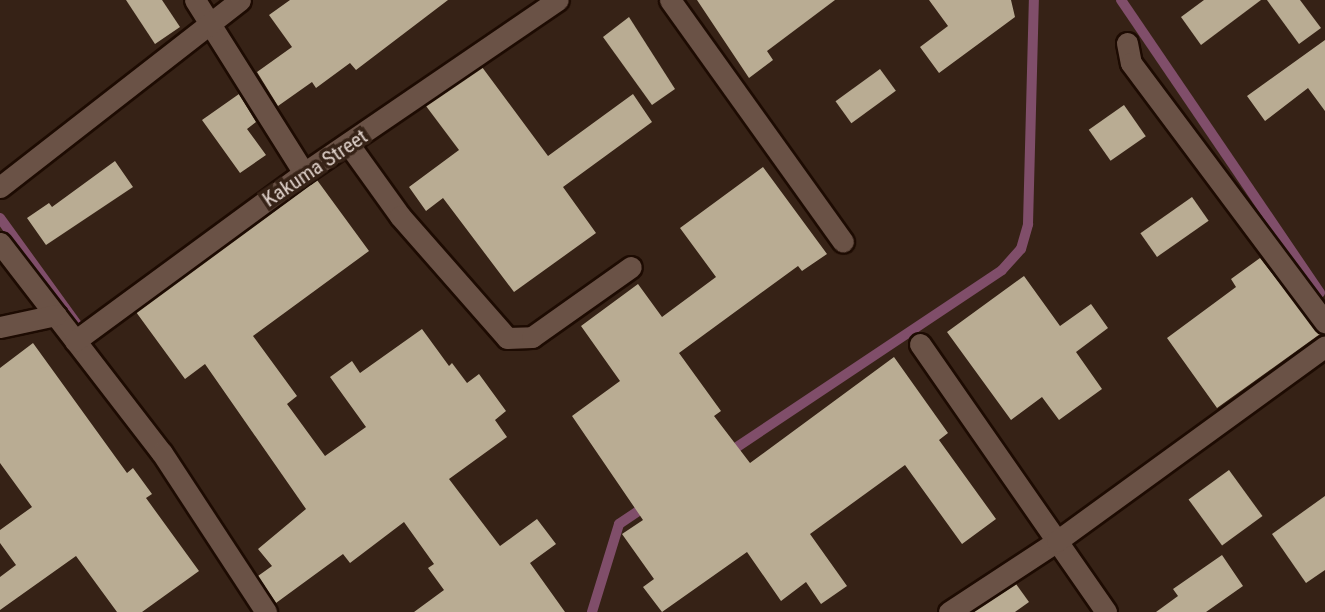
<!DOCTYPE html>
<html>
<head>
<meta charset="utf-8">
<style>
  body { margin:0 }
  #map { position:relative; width:1325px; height:612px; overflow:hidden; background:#362216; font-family:"Roboto Condensed",sans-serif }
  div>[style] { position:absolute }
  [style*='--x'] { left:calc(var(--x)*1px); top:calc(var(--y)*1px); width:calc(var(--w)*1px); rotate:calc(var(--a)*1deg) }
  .stream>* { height:10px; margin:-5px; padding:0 5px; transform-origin:5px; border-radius:5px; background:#804e6a }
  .building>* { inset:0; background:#b9ac93; transform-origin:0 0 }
  .roads { filter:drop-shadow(2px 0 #1d0b02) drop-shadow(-2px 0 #1d0b02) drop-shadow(0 2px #1d0b02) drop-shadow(0 -2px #1d0b02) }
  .street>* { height:21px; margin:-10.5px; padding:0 10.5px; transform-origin:10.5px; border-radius:10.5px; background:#6a5246 }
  span { translate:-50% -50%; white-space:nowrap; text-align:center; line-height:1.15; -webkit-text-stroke:7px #362216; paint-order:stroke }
  .street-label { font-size:21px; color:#dfd1ca }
</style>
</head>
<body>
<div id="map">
  <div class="stream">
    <i style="--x:1121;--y:0;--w:354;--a:55.8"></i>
    <i style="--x:0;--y:218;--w:147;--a:54.1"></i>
    <i style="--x:728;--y:453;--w:329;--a:-33.7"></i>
    <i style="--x:1002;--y:270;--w:28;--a:-48"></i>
    <i style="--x:1021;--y:249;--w:26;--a:-74"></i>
    <i style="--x:1028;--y:224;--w:224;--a:-88.5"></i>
    <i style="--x:592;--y:612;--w:92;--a:-72.9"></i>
    <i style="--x:619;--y:524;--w:34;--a:-34"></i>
  </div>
  <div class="building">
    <i style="clip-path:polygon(126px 0,162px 0,180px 27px,155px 44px)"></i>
    <i style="clip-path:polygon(290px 0,448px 0,356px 70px,350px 63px,316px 88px,312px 82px,278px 106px,257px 72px,292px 47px,269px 15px)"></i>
    <i style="clip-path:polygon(697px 0,835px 0,767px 51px,773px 60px,749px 78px)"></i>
    <i style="clip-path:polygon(929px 0,1011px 0,1015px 17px,939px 73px,920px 47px,948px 26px)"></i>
    <i style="clip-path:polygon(1204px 0,1261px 0,1201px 45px,1181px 17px)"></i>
    <i style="clip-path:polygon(1267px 0,1300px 0,1321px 28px,1299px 44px)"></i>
    <i style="clip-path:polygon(629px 17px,675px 89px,652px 105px,603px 37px)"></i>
    <i style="clip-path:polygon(1325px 40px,1325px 111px,1308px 88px,1265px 121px,1247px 96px)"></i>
    <i style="clip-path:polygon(482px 67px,548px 156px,633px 94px,652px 122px,563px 187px,596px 233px,514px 292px,443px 198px,426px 211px,409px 187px,459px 150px,426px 106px)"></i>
    <i style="left:880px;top:69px;width:27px;height:55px;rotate:54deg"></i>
    <i style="clip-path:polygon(239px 94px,256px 122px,247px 129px,266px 155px,240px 173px,202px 120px)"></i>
    <i style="left:1124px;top:105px;width:38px;height:43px;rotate:55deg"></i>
    <i style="clip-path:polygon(115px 161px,133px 187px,46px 245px,27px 218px,49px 203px,52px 207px)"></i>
    <i style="clip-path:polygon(763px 167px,827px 254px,802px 271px,798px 266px,679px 353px,721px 411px,714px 416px,750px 463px,894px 357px,948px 433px,939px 440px,996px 519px,962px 544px,905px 465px,810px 534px,847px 586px,821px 604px,806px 582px,781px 601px,747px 552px,662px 612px,643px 587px,654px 579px,622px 534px,643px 520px,572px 416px,620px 381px,581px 326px,638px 284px,662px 317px,716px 277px,680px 228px)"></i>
    <i style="clip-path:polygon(317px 180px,369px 251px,253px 336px,297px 396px,287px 404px,325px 456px,366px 427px,330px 377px,352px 361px,360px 373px,422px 329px,449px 366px,452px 363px,467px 383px,479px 374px,506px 411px,495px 420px,507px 437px,449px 479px,500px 546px,537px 519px,556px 544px,530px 563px,565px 612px,414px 612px,444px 590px,428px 568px,434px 564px,404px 522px,350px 563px,343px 554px,276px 603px,258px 576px,272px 566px,258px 549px,306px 509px,205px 364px,185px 379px,136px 312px)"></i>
    <i style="left:1192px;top:197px;width:29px;height:63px;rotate:55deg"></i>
    <i style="clip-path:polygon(1260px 258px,1320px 334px,1217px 408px,1167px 338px,1236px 287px,1231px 279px)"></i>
    <i style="clip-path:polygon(1024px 276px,1060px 326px,1091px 304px,1108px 328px,1076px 352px,1102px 389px,1059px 420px,1042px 397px,1011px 420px,947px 332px)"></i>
    <i style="clip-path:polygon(33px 343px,127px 473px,133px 468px,152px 494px,146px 498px,199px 571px,142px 612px,117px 612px,76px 556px,0 610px,0 577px,16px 565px,0 543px,0 530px,32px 507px,0 463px,0 368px)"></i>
    <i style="left:1229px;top:470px;width:57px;height:50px;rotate:54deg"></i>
    <i style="clip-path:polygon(1325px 496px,1325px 570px,1306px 583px,1272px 534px)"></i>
    <i style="clip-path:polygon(1222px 555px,1243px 586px,1206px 612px,1156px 612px,1178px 596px,1173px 589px)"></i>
    <i style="clip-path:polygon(1016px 584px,1029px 602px,1015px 612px,973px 612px)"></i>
  </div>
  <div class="roads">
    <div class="street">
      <i style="--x:195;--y:0;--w:204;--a:57.8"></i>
      <i style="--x:670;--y:0;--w:297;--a:54.4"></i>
      <i style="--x:1127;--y:43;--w:20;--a:79"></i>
      <i style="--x:1131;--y:63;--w:324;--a:53.2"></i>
      <i style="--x:349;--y:145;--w:87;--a:54.3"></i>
      <i style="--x:400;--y:216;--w:162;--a:48.7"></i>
      <i style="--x:507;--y:338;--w:25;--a:-2"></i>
      <i style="--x:532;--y:337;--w:121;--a:-35.3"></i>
      <i style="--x:0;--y:187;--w:304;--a:-37.9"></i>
      <i style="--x:0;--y:243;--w:265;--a:52.4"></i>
      <i style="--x:162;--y:453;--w:190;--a:56.8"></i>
      <i style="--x:0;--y:327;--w:57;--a:-12.1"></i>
      <i style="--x:75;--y:341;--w:284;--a:-36.3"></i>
      <i style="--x:304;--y:173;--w:307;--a:-34.3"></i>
      <i style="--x:920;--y:344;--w:326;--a:55.2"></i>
      <i style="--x:949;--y:612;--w:129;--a:-33.3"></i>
      <i style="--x:1057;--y:541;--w:331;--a:-36"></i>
    </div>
  </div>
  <div class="street-label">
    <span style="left:315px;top:168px;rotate:-34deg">Kakuma Street</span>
  </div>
</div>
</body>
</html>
